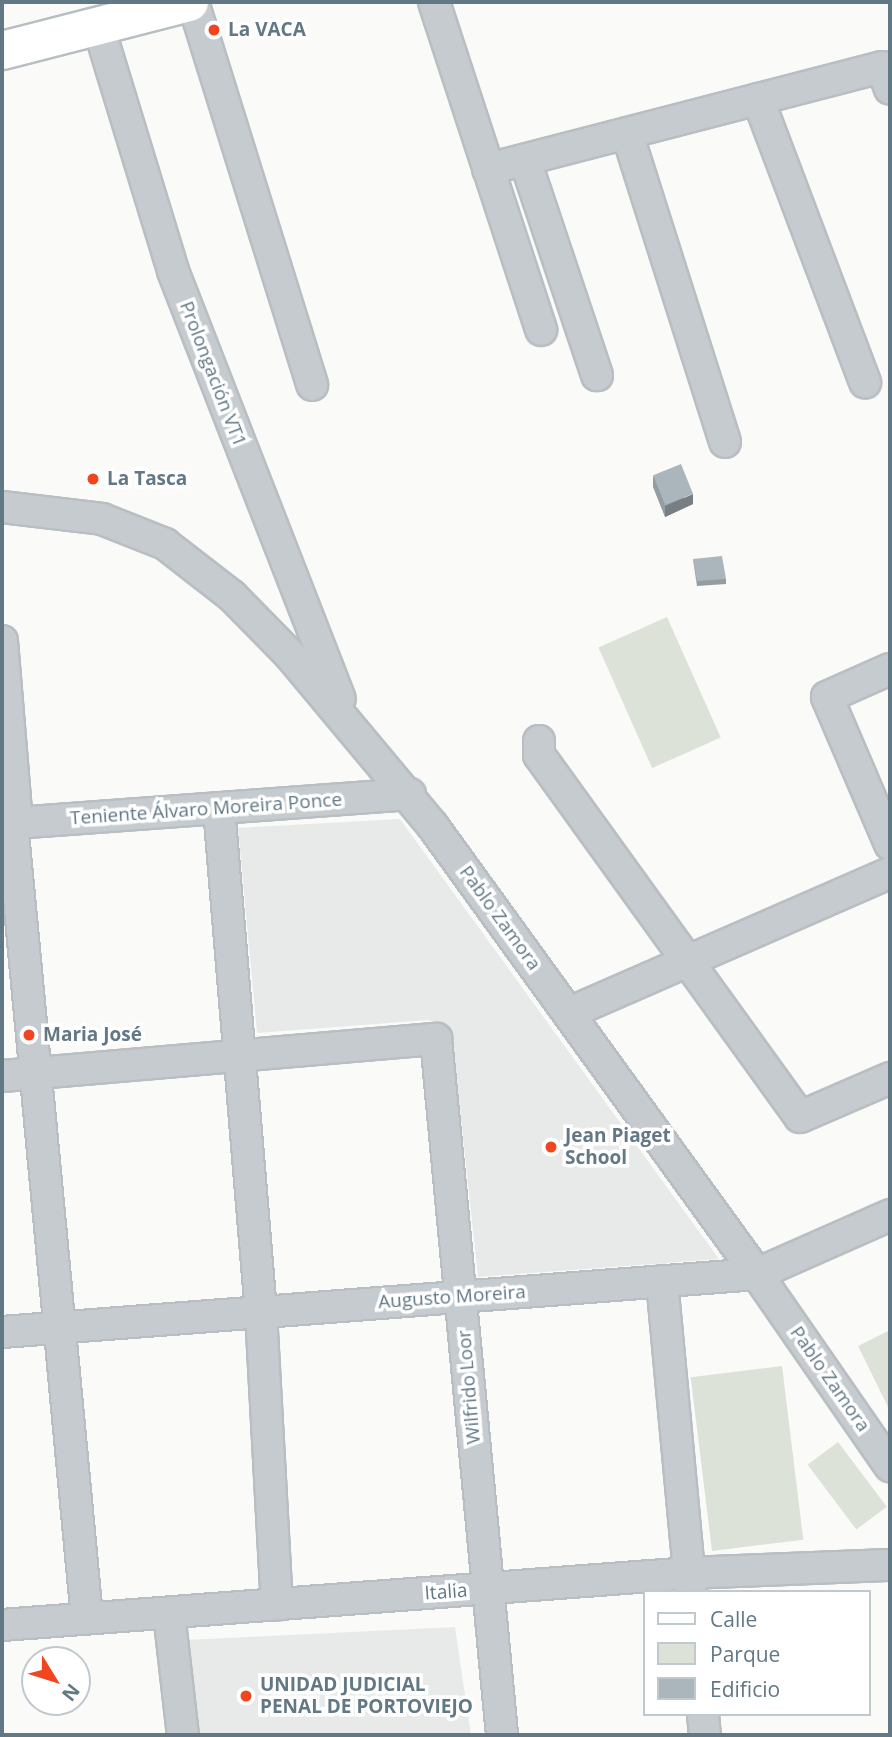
<!DOCTYPE html>
<html>
<head>
<meta charset="utf-8">
<style>
  body { margin:0 }
  #map { position:relative; width:892px; height:1737px; overflow:hidden; background:#fafaf8; font-family:"Open Sans",sans-serif }
  div>[style] { position:absolute }
  [style*='--x'] { left:calc(var(--x)*1px); top:calc(var(--y)*1px); width:calc(var(--w)*1px); rotate:calc(var(--a)*1deg) }
  .built>* { inset:0; background:#e8eae9 }
  .green>* { inset:0; background:#dce2d8; transform-origin:0 0 }
  .roads { filter:drop-shadow(2px 0 #b8bec2) drop-shadow(-2px 0 #b8bec2) drop-shadow(0 2px #b8bec2) drop-shadow(0 -2px #b8bec2) }
  .minor>* { height:30px; margin:-15px; padding:0 15px; transform-origin:15px; border-radius:15px; background:#c5cbce }
  .major>* { height:37px; margin:-18.5px; padding:0 18.5px; transform-origin:18.5px; border-radius:18.5px; background:#fff }
  .wall>* { inset:0; background:#939da2 }
  .shaded-wall>* { inset:0; background:#787f84 }
  .building>* { inset:0; background:#abb6bc; transform-origin:0 0 }
  .dots>* { width:19px; height:19px; translate:-50% -50%; box-sizing:border-box; border:4px solid #fff; border-radius:50% }
  span { translate:-50% -50%; white-space:nowrap; text-align:center; line-height:1.15; -webkit-text-stroke:7px #fff; paint-order:stroke }
  .poi-label { font-size:19px; color:#627885; font-weight:700 }
  .left { translate:0 -50%; text-align:left }
  .street-label { font-size:19px; color:#627885 }
  .frame { position:absolute; inset:0; border:4px solid #627885; pointer-events:none }
  .legend { position:absolute; left:643px; top:1590px; width:228px; height:126px; box-sizing:border-box; background:#fff; border:2px solid #c0c9ce; margin:0; padding:9px 12px; list-style:none; font-size:21px; color:#627885 }
  .legend li { display:flex; align-items:center; gap:14px; height:35px }
  .legend b { width:35px; border:2px solid #c0c9ce }
  .north { position:absolute; left:21px; top:1646px; width:70px; height:70px; box-sizing:border-box; background:#fff; border:2px solid #c0c9ce; border-radius:50%; rotate:128deg; font-size:19px; font-weight:700; line-height:28px; text-align:center; color:#627885 }
  .north::after { content:''; display:block; margin:auto; width:24px; height:32px; background:#f14520; clip-path:polygon(50% 0,100% 100%,50% 72%,0 100%) }
</style>
</head>
<body>
<div id="map">
  <div class="built">
    <i style="clip-path:polygon(400px 819px,719px 1259px,478px 1277px,452px 1035px,447px 1027px,428px 1020px,257px 1033px,238px 828px)"></i>
    <i style="clip-path:polygon(455px 1627px,471px 1735px,173px 1735px,165px 1641px)"></i>
  </div>
  <div class="green">
    <i style="left:667px;top:617px;width:132px;height:75px;rotate:66deg"></i>
    <i style="clip-path:polygon(890px 1330px,890px 1411px,858px 1346px)"></i>
    <i style="left:782px;top:1366px;width:175px;height:92px;rotate:83deg"></i>
    <i style="left:838px;top:1442px;width:81px;height:38px;rotate:53deg"></i>
  </div>
  <div class="roads">
    <div class="minor">
      <i style="--x:193;--y:2;--w:401;--a:72.7"></i>
      <i style="--x:434;--y:2;--w:345;--a:71.9"></i>
      <i style="--x:98;--y:25;--w:257;--a:73"></i>
      <i style="--x:173;--y:271;--w:459;--a:68.7"></i>
      <i style="--x:758;--y:99;--w:303;--a:69.3"></i>
      <i style="--x:627;--y:133;--w:324;--a:72.4"></i>
      <i style="--x:525;--y:160;--w:227;--a:71.5"></i>
      <i style="--x:488;--y:169;--w:407;--a:-14.5"></i>
      <i style="--x:882;--y:67;--w:23;--a:70"></i>
      <i style="--x:2;--y:507;--w:101;--a:6.8"></i>
      <i style="--x:102;--y:519;--w:68;--a:21.6"></i>
      <i style="--x:165;--y:544;--w:85;--a:37.8"></i>
      <i style="--x:232;--y:596;--w:81;--a:45.5"></i>
      <i style="--x:289;--y:654;--w:223;--a:50.1"></i>
      <i style="--x:432;--y:825;--w:554;--a:54.1"></i>
      <i style="--x:757;--y:1274;--w:234;--a:55.3"></i>
      <i style="--x:2;--y:641;--w:182;--a:85.3"></i>
      <i style="--x:17;--y:822;--w:5;--a:169"></i>
      <i style="--x:12;--y:823;--w:799;--a:84.61"></i>
      <i style="--x:890;--y:669;--w:69;--a:156"></i>
      <i style="--x:827;--y:697;--w:160;--a:66.8"></i>
      <i style="--x:539;--y:741;--w:14;--a:90"></i>
      <i style="--x:539;--y:755;--w:446;--a:54.2"></i>
      <i style="--x:800;--y:1117;--w:98;--a:-23.4"></i>
      <i style="--x:219;--y:808;--w:506;--a:85.24"></i>
      <i style="--x:261;--y:1312;--w:293;--a:86.9"></i>
      <i style="--x:2;--y:824;--w:409;--a:-4.2"></i>
      <i style="--x:569;--y:1013;--w:350;--a:-23.6"></i>
      <i style="--x:2;--y:1076;--w:436;--a:-4.9"></i>
      <i style="--x:436;--y:1039;--w:699;--a:84.58"></i>
      <i style="--x:662;--y:1281;--w:311;--a:84.7"></i>
      <i style="--x:2;--y:1332;--w:757;--a:-4.39"></i>
      <i style="--x:757;--y:1274;--w:145;--a:-23.9"></i>
      <i style="--x:169;--y:1613;--w:123;--a:83.5"></i>
      <i style="--x:2;--y:1625;--w:690;--a:-4.32"></i>
      <i style="--x:690;--y:1573;--w:200;--a:-2.3"></i>
      <i style="--x:703;--y:1714;--w:21;--a:85"></i>
    </div>
    <div class="major">
      <i style="--x:2;--y:50;--w:193;--a:-14.4"></i>
    </div>
  </div>
  <div class="wall">
    <i style="clip-path:polygon(653px 476px,693px 504px,665px 517px,653px 487px)"></i>
    <i style="clip-path:polygon(693px 559px,726px 579px,726px 584px,697px 586px)"></i>
  </div>
  <div class="shaded-wall">
    <i style="clip-path:polygon(693px 494px,693px 504px,665px 517px,665px 506px)"></i>
  </div>
  <div class="building">
    <i style="left:681px;top:464px;width:32px;height:30px;rotate:68deg"></i>
    <i style="clip-path:polygon(722px 556px,726px 579px,697px 581px,693px 559px)"></i>
  </div>
  <div class="dots">
    <i style="left:214px;top:30px;background:#f14520"></i>
    <i style="left:93px;top:479px;background:#f14520"></i>
    <i style="left:29px;top:1035px;background:#f14520"></i>
    <i style="left:551px;top:1147px;background:#f14520"></i>
    <i style="left:246px;top:1696px;background:#f14520"></i>
  </div>
  <div class="poi-label">
    <span class="left" style="left:228px;top:30px">La VACA</span>
    <span class="left" style="left:107px;top:479px">La Tasca</span>
    <span class="left" style="left:43px;top:1035px">Maria José</span>
    <span class="left" style="left:565px;top:1147px">Jean Piaget<br>School</span>
    <span class="left" style="left:260px;top:1696px">UNIDAD JUDICIAL<br>PENAL DE PORTOVIEJO</span>
  </div>
  <div class="street-label">
    <span style="left:213px;top:374px;rotate:69deg">Prolongación VT1</span>
    <span style="left:206px;top:809px;rotate:-4deg">Teniente Álvaro Moreira Ponce</span>
    <span style="left:500px;top:918px;rotate:54deg">Pablo Zamora</span>
    <span style="left:452px;top:1297px;rotate:-4deg">Augusto Moreira</span>
    <span style="left:830px;top:1379px;rotate:55deg">Pablo Zamora</span>
    <span style="left:469px;top:1387px;rotate:-95deg">Wilfrido Loor</span>
    <span style="left:446px;top:1592px;rotate:-4deg">Italia</span>
  </div>
  <div class="frame"></div>
  <ul class="legend">
  <li><b style="height:9px;background:#fff"></b>Calle</li>
  <li><b style="height:19px;background:#dce2d8"></b>Parque</li>
  <li><b style="height:19px;background:#abb6bc"></b>Edificio</li>
  </ul>
  <div class="north">N</div>
</div>
</body>
</html>
